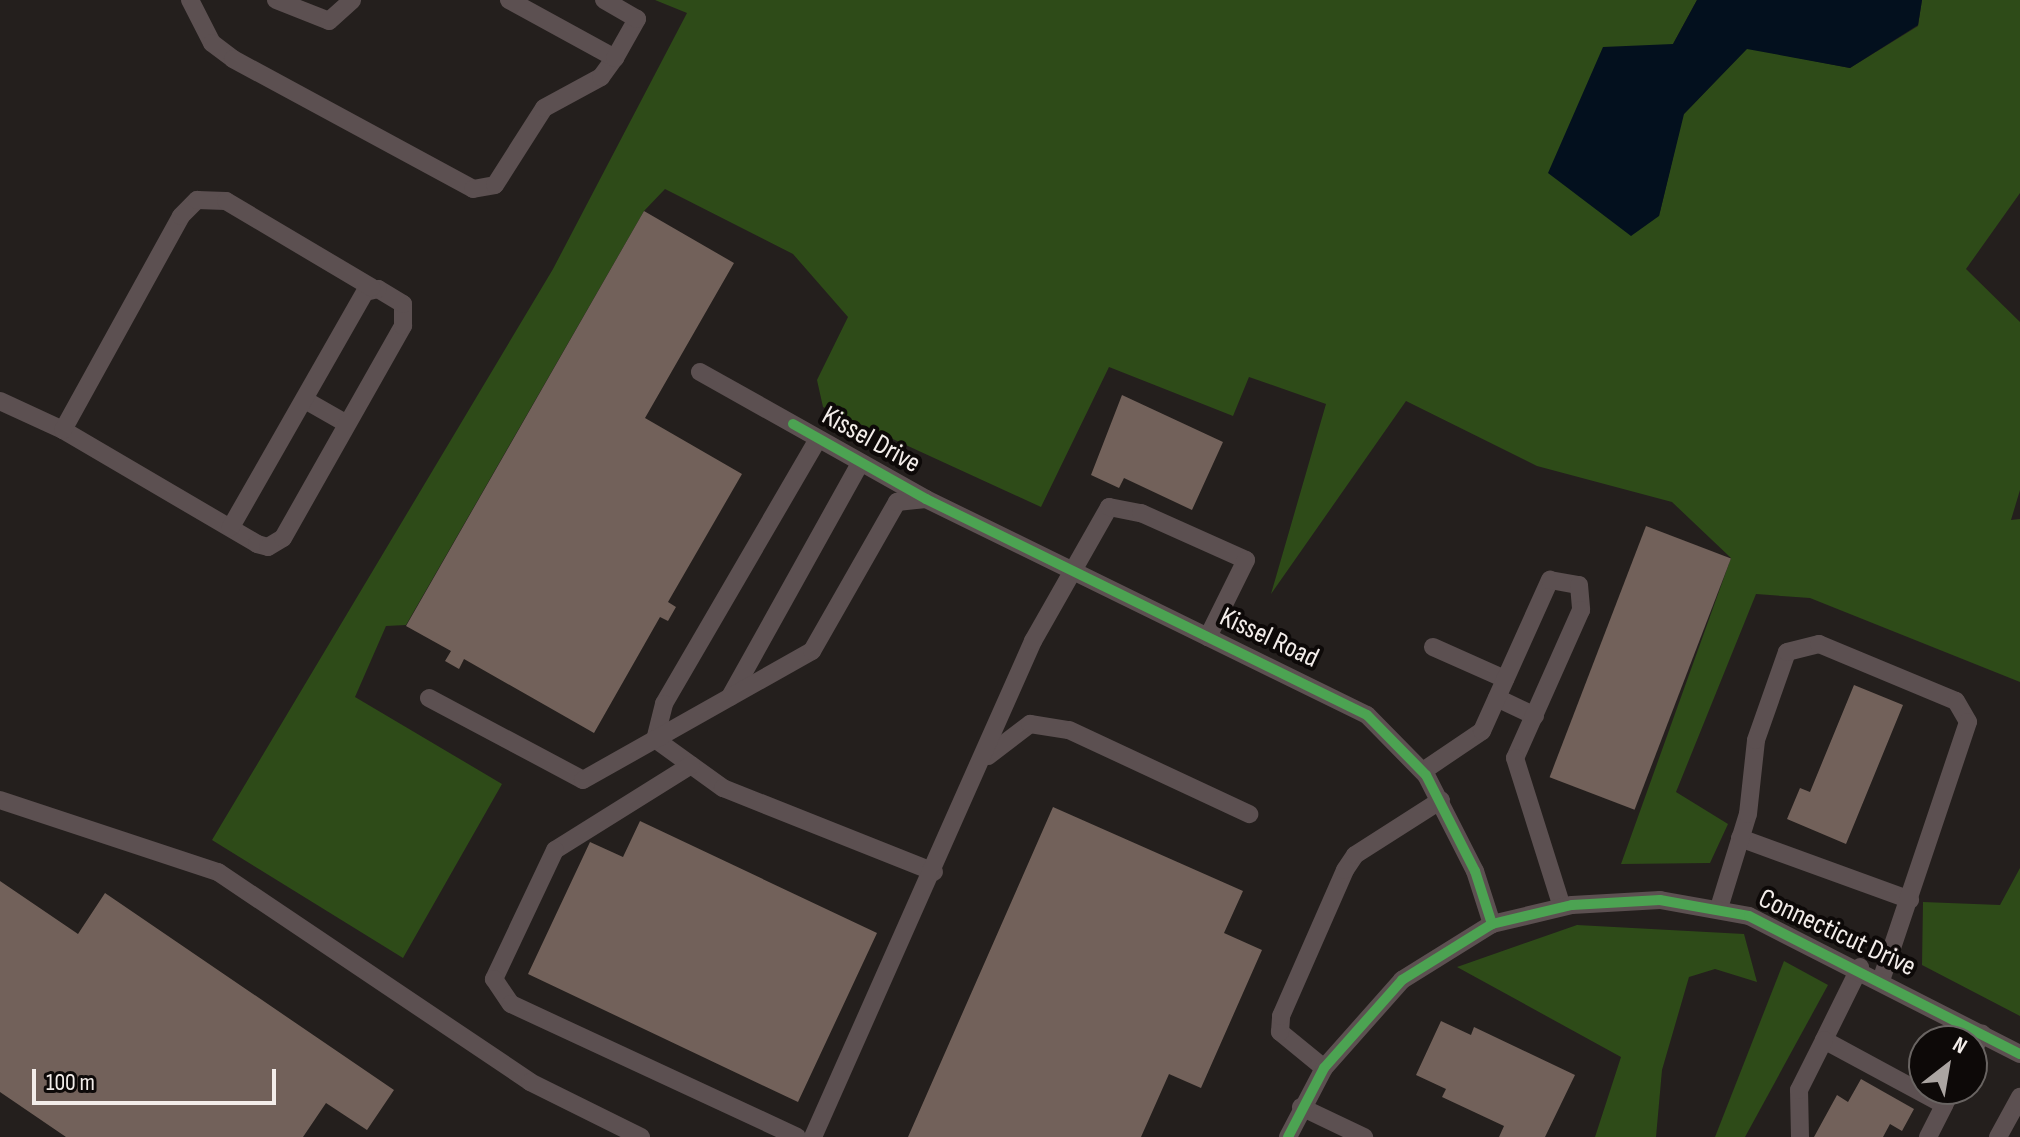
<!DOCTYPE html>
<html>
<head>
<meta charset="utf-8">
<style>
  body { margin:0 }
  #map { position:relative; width:2020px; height:1137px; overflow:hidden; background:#241f1d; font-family:"Sofia Sans Condensed",sans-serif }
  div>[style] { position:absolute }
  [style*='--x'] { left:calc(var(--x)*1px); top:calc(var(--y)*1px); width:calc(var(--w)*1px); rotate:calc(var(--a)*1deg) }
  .green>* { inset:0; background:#2e4b18 }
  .water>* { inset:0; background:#03101e }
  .building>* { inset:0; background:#72615a; transform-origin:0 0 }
  .minor>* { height:18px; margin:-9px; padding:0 9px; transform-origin:9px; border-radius:9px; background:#5c5051 }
  .cycleway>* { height:10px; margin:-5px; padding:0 5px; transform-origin:5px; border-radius:5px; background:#4ca352 }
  span { translate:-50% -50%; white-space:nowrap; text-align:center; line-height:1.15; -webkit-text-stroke:8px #0d0908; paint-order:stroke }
  .street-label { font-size:28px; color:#f3edea }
  .north { position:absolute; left:1908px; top:1025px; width:80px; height:80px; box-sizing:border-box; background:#0d0908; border:2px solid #696462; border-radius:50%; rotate:31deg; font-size:22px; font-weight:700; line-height:32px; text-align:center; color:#f3edea }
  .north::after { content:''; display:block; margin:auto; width:28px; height:36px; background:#aba5a2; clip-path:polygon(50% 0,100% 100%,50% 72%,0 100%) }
  .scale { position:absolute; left:32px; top:1069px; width:244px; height:36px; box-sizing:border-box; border:4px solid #f3edea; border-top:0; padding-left:10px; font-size:24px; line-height:28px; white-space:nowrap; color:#f3edea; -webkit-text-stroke:6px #0d0908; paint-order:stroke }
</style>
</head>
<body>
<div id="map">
  <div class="green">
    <i style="clip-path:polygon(655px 0,1697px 0,1673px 44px,1659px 216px,1683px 115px,1747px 48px,1850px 68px,1918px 26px,1922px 0,2020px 0,2020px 193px,1966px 269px,2020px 322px,2020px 490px,2011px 520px,2020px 519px,2020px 682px,1810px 598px,1756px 594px,1676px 792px,1728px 824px,1710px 863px,1621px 864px,1731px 558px,1672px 502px,1537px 466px,1406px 401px,1271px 594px,1326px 404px,1249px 377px,1233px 416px,1109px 367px,1041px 507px,823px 407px,817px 380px,848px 317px,793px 254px,665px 189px,644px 211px,406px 625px,386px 626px,355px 697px,502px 784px,403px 958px,212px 840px,553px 269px,687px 13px)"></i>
    <i style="clip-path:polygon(2020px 868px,2020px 1016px,1922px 965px,1923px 902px,2000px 905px)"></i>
    <i style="clip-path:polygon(1577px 925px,1744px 934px,1757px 982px,1715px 969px,1689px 977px,1662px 1070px,1656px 1137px,1595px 1137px,1621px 1057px,1457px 967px)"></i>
    <i style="clip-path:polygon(1784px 961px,1828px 985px,1745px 1137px,1715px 1137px)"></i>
  </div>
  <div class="water">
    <i style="clip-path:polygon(1697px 0,1922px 0,1918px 25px,1850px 68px,1747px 49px,1684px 114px,1659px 216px,1631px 236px,1548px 173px,1603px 47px,1673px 44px)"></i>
  </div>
  <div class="building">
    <i style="clip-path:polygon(644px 211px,734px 263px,645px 418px,742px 474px,668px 602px,676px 607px,668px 621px,660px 617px,594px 733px,464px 659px,459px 669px,445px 661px,451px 651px,406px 626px)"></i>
    <i style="clip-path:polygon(1122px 395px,1223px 442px,1192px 510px,1124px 478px,1119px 488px,1091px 475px)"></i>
    <i style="left:1646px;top:526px;width:91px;height:269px;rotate:21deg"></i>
    <i style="clip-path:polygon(1854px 685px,1903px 705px,1846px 844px,1787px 819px,1800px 788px,1810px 792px)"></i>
    <i style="clip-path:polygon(1053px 807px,1243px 891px,1224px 933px,1262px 950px,1201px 1088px,1169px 1074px,1141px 1137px,908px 1137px)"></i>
    <i style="clip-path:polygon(640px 821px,877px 933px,798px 1102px,528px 974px,590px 842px,623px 857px)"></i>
    <i style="clip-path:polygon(0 881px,78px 934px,105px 893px,394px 1090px,367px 1130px,326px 1103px,303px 1137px,66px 1137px,0 1092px)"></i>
    <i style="clip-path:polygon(1441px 1021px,1471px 1035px,1474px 1027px,1575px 1075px,1545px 1137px,1499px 1137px,1504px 1126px,1442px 1097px,1446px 1089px,1416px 1075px)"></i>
    <i style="clip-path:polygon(1861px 1079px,1914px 1109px,1902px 1131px,1890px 1124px,1883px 1137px,1814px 1137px,1837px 1095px,1848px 1102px)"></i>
  </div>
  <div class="minor">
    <i style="--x:190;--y:0;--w:48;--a:62.9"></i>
    <i style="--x:212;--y:43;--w:26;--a:37"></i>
    <i style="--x:233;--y:59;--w:273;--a:28.4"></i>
    <i style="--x:473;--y:189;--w:22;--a:-10"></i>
    <i style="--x:495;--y:185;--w:91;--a:-57.5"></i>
    <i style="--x:544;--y:108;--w:65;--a:-28.5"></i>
    <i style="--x:601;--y:77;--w:24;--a:-54"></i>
    <i style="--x:276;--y:0;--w:57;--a:21.6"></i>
    <i style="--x:329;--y:21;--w:31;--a:-42"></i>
    <i style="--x:509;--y:0;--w:121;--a:28.7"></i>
    <i style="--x:615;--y:58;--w:45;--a:-60.6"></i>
    <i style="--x:637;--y:19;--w:38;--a:-150"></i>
    <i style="--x:700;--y:372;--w:259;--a:29.3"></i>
    <i style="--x:926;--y:499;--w:491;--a:26.1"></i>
    <i style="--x:1367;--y:715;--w:84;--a:45.5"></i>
    <i style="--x:1426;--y:775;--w:108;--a:63"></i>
    <i style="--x:1475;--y:871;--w:56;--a:72.2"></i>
    <i style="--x:305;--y:400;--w:48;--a:29.7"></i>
    <i style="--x:0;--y:401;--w:69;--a:24.7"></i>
    <i style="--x:63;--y:430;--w:225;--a:30.4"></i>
    <i style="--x:257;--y:544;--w:11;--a:15"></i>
    <i style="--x:268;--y:547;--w:17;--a:-31"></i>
    <i style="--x:283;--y:538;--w:244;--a:-60.5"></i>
    <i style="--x:403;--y:326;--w:22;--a:-90"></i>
    <i style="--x:403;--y:304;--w:29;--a:-149"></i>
    <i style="--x:378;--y:289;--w:13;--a:167"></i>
    <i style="--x:365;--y:292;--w:271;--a:119.7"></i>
    <i style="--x:63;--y:430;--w:244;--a:-61.1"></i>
    <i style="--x:181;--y:216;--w:23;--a:-45"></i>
    <i style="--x:197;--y:200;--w:29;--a:2"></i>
    <i style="--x:226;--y:201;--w:169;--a:30.7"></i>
    <i style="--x:818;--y:439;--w:306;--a:120.2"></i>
    <i style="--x:664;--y:704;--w:36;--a:104"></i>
    <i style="--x:655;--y:739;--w:84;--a:35.8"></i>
    <i style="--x:723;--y:788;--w:227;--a:21.7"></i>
    <i style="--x:1433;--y:647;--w:79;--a:24"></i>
    <i style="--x:730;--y:697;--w:268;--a:-60.9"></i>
    <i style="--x:429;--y:698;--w:174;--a:28"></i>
    <i style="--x:583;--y:780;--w:263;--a:-29.4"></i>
    <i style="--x:812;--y:651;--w:172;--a:-60.3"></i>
    <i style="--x:897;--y:502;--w:29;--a:-6"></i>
    <i style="--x:1497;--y:698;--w:42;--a:25.3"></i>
    <i style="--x:988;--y:756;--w:53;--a:-37.3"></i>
    <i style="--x:1030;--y:724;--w:39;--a:9"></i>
    <i style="--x:1069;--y:730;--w:199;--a:25"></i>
    <i style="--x:691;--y:765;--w:160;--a:148"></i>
    <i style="--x:555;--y:850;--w:143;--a:115.3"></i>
    <i style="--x:494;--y:979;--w:30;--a:56"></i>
    <i style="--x:511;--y:1004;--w:315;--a:24.9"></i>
    <i style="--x:1423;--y:771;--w:71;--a:-34.1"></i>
    <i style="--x:1482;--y:731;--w:166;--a:-65.8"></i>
    <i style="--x:1550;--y:580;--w:29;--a:10"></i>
    <i style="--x:1579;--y:585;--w:25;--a:85"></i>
    <i style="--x:1581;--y:610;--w:162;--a:114"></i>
    <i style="--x:1515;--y:758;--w:156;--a:72.5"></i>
    <i style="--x:0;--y:800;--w:230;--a:18.3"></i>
    <i style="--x:218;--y:872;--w:376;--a:33.9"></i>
    <i style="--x:530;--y:1082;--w:124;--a:26.4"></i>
    <i style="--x:1740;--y:838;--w:181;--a:20"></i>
    <i style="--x:1719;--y:908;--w:98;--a:-72.9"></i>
    <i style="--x:1748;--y:814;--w:74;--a:-83.8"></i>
    <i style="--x:1756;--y:740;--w:93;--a:-70.6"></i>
    <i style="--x:1787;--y:652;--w:33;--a:-14"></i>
    <i style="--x:1819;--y:644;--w:148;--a:22.6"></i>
    <i style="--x:1956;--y:701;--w:24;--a:60"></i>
    <i style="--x:1968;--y:722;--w:270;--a:108.6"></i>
    <i style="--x:1860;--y:967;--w:81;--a:116.3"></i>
    <i style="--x:1824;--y:1040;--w:136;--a:28.4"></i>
    <i style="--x:1944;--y:1105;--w:18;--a:-61"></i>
    <i style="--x:1972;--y:1052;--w:21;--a:-62"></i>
    <i style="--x:1324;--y:1068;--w:57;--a:-140.7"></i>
    <i style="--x:1280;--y:1032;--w:16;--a:-86"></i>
    <i style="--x:1281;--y:1016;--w:159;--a:-66.3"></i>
    <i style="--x:1345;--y:870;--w:18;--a:-56"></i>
    <i style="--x:1355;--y:855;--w:102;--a:-32.6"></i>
    <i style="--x:1301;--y:1107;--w:70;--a:25.5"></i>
    <i style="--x:813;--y:1137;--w:543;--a:-66.08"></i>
    <i style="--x:1033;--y:641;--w:154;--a:-60.4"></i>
    <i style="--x:1109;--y:507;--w:33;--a:11"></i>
    <i style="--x:1141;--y:513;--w:115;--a:24.1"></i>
    <i style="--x:1246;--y:560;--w:86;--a:116.3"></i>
    <i style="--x:1288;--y:1137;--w:78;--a:-62.4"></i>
    <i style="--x:1324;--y:1068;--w:118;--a:-48.4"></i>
    <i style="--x:1402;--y:980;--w:106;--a:-31.9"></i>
    <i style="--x:1492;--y:924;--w:82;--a:-13.4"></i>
    <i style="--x:1572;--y:905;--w:88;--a:-3.3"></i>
    <i style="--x:1660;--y:900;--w:90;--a:10.2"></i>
    <i style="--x:1749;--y:916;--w:304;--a:27"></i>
    <i style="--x:1800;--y:1137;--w:47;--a:-91.2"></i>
    <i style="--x:1799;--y:1090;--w:56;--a:-63.4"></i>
    <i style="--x:1928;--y:1137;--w:36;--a:-63"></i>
    <i style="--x:1998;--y:1137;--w:46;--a:-61.2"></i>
  </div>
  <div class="cycleway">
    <i style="--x:793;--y:424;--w:153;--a:29.4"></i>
    <i style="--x:926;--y:499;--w:491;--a:26.1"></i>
    <i style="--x:1367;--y:715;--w:84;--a:45.5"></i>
    <i style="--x:1426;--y:775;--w:108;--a:63"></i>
    <i style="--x:1475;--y:871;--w:56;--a:72.2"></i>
    <i style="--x:1288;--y:1137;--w:78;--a:-62.4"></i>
    <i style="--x:1324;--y:1068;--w:118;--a:-48.4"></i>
    <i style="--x:1402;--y:980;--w:106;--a:-31.9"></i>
    <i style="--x:1492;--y:924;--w:82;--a:-13.4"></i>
    <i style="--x:1572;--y:905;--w:88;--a:-3.3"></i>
    <i style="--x:1660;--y:900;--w:90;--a:10.2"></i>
    <i style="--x:1749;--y:916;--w:304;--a:27"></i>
  </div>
  <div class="street-label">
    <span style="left:871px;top:440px;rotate:29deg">Kissel Drive</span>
    <span style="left:1269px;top:638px;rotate:25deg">Kissel Road</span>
    <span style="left:1837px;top:933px;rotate:25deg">Connecticut Drive</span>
  </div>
  <div class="north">N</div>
  <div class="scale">100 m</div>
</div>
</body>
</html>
